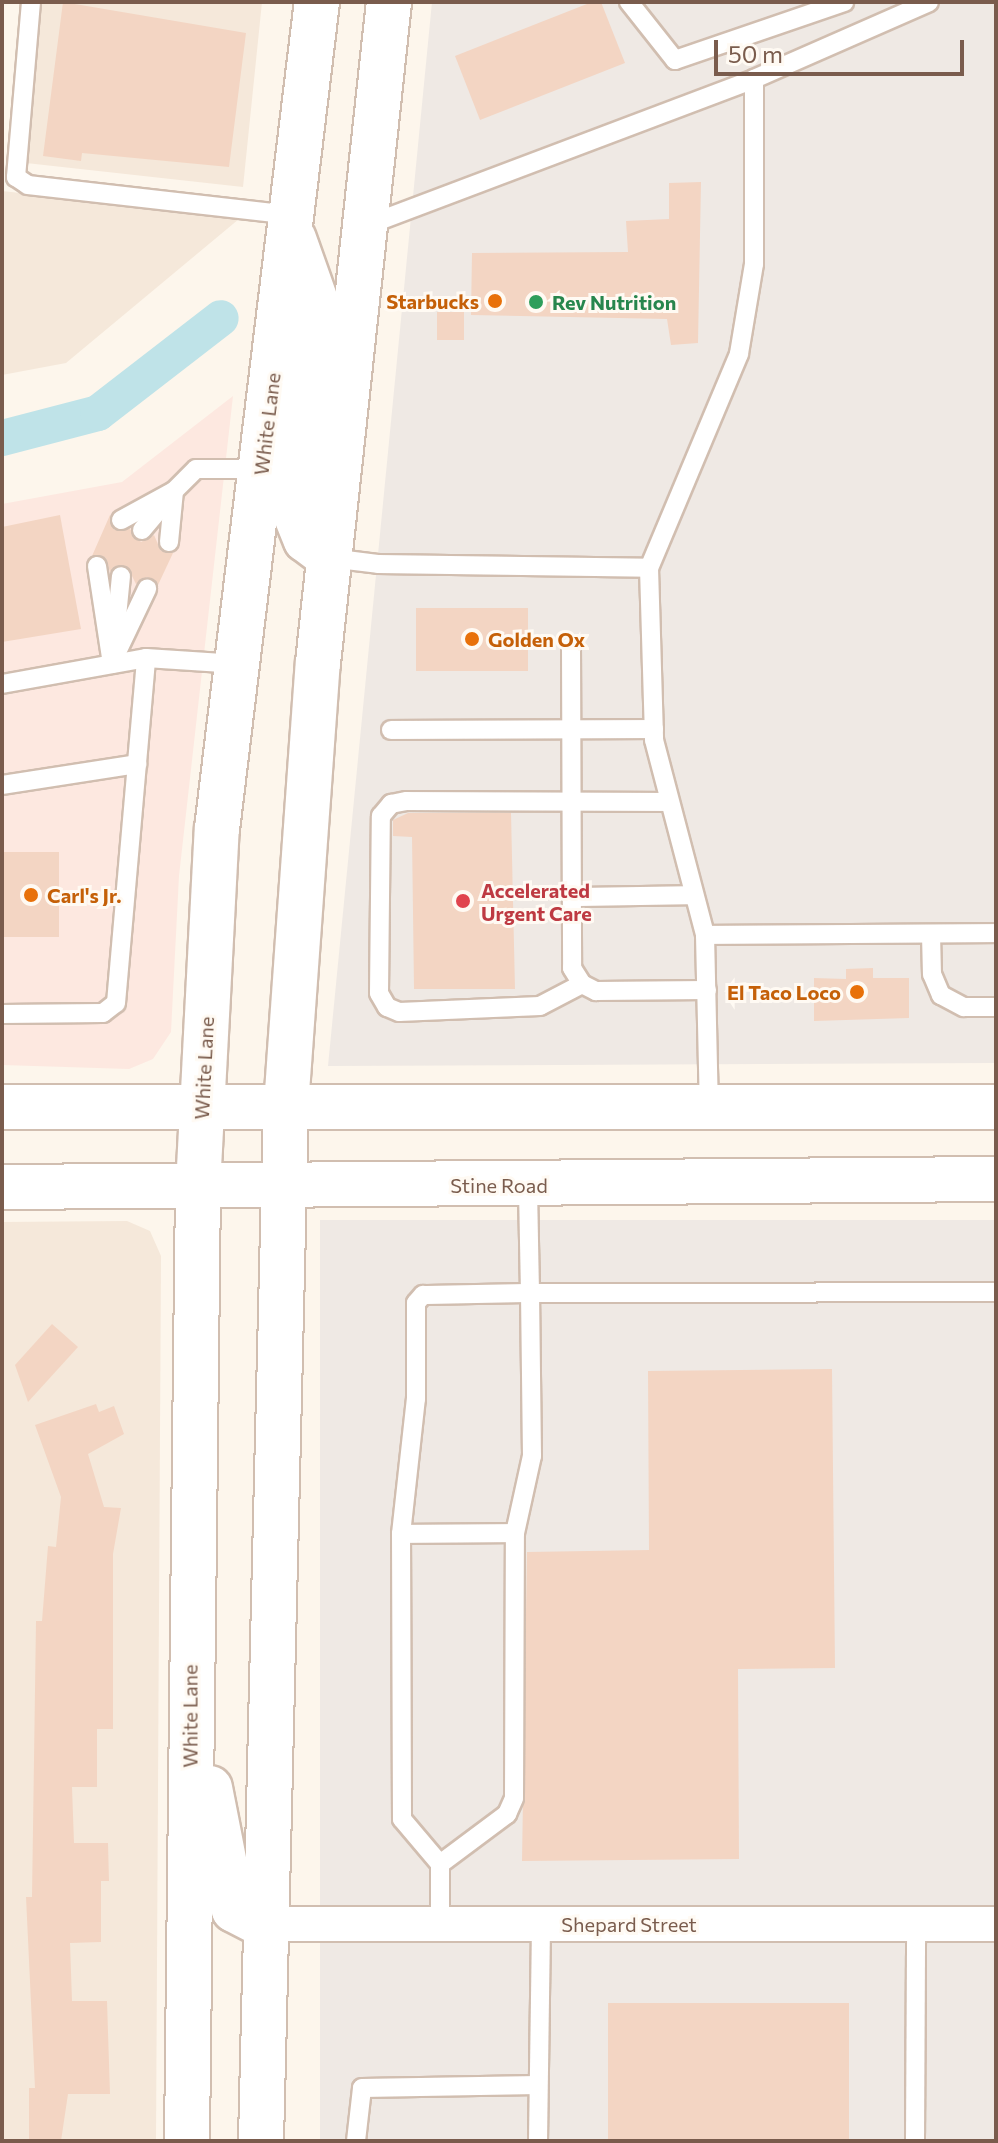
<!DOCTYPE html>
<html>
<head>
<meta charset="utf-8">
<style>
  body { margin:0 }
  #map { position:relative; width:998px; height:2143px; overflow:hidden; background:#fdf6ec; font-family:Commissioner,sans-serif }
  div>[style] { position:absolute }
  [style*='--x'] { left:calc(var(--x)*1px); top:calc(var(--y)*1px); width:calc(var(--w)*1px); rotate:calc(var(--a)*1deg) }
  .residential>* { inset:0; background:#f5e8da }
  .commercial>* { inset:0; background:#fde8e0 }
  .industrial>* { inset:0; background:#efe9e4; transform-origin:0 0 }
  .canal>* { height:36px; margin:-18px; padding:0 18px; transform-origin:18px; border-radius:18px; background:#bfe3e8 }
  .building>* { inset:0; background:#f3d5c3; transform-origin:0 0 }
  .roads { filter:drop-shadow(2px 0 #d1beb0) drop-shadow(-2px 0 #d1beb0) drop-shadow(0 2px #d1beb0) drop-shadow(0 -2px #d1beb0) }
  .service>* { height:18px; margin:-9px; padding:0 9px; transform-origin:9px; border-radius:9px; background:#fff }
  .minor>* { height:34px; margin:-17px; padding:0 17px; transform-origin:17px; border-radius:17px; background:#fff }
  .secondary>* { height:44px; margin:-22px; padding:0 22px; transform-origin:22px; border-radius:22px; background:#fff }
  .dots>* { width:22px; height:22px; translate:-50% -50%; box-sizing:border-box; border:4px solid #fffaf3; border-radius:50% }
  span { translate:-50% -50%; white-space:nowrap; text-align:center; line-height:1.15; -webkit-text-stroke:6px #fffaf3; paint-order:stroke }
  .food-label { font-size:20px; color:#c56008; font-weight:700 }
  .right { translate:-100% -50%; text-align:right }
  .left { translate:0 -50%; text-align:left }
  .leisure-label { font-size:20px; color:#27864d; font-weight:700 }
  .street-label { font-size:20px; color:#7a5c4d }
  .health-label { font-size:20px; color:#be3a42; font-weight:700 }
  .frame { position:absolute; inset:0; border:4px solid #7a5c4d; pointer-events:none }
  .scale { position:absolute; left:714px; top:40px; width:250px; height:36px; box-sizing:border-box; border:4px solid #7a5c4d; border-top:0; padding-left:10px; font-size:24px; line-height:28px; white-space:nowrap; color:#7a5c4d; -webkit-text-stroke:6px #fffaf3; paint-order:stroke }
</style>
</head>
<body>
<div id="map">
  <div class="residential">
    <i style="clip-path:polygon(28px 2px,262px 2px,243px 187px,26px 163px)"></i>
    <i style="clip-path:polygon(2px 191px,239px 217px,239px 219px,66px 363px,2px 375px)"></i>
    <i style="clip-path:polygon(127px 1221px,150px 1231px,161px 1256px,156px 2141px,2px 2141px,2px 1222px)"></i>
  </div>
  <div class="commercial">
    <i style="clip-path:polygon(233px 396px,179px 876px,171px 1032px,153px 1059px,129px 1069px,2px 1065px,2px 504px,122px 482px)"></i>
  </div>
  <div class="industrial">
    <i style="clip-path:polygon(432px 2px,996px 2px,996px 1063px,328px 1066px)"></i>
    <i style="left:320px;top:1220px;width:676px;height:921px"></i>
  </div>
  <div class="canal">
    <i style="--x:2;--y:438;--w:99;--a:-14.6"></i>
    <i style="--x:98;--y:413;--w:155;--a:-37.7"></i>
  </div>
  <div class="building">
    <i style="clip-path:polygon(63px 2px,246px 33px,229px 167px,82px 153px,81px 161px,43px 156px)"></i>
    <i style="clip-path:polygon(592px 2px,601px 2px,625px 63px,480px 120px,455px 56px)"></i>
    <i style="clip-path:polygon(701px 182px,698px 343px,671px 345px,667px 319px,471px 315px,472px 253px,628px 252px,626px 221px,669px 219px,669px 183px)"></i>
    <i style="left:437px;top:312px;width:27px;height:28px"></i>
    <i style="clip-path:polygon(60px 515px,81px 629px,2px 642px,2px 527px)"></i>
    <i style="clip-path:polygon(110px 515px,114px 530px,130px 529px,141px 542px,154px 535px,161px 551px,173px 553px,158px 585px,147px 577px,136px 584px,127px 566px,110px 572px,106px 558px,92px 556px)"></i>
    <i style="left:528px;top:608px;width:63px;height:112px;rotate:90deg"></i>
    <i style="clip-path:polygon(511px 813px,515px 989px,414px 989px,412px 837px,393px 836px,393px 820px,408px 813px)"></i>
    <i style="left:2px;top:852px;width:57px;height:85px"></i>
    <i style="clip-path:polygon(873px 968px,873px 978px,909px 978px,909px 1018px,814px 1021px,814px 978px,846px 979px,846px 969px)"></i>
    <i style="clip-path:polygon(52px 1324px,78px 1347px,28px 1402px,15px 1365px)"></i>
    <i style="clip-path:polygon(832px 1369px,835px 1668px,738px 1669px,739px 1859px,522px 1861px,527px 1552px,649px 1550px,648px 1371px)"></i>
    <i style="clip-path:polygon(96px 1404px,99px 1412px,114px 1406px,124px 1434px,88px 1454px,104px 1507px,121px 1508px,113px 1554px,113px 1729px,97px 1729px,97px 1787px,72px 1787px,74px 1843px,108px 1843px,109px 1881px,101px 1881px,101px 1942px,70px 1943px,72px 2001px,107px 2001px,110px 2094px,68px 2094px,61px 2141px,29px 2141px,29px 2088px,35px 2088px,26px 1897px,32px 1897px,36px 1621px,42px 1621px,48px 1546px,56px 1547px,61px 1497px,35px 1425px)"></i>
    <i style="left:608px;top:2003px;width:241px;height:138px"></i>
  </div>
  <div class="roads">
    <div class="service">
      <i style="--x:31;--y:2;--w:176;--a:94.9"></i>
      <i style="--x:16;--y:177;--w:14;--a:34"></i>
      <i style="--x:28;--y:185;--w:266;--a:6.5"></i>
      <i style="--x:629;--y:2;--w:74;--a:51.6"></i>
      <i style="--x:675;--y:60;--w:179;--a:-18.9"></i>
      <i style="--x:754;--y:79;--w:191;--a:-23.7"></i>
      <i style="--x:368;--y:225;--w:413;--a:-20.7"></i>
      <i style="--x:754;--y:79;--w:185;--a:90"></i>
      <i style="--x:754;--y:264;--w:91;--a:99.5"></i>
      <i style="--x:739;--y:354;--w:232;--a:112.8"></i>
      <i style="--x:121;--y:520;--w:60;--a:-28.7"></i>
      <i style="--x:142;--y:530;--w:39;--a:-50"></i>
      <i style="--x:169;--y:542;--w:51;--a:-84.4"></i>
      <i style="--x:174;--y:491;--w:31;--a:-45"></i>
      <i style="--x:196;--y:469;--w:65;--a:0"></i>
      <i style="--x:330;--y:558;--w:48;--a:7.1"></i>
      <i style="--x:378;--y:564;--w:271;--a:0.8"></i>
      <i style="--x:649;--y:568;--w:172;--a:88.3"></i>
      <i style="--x:654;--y:740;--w:202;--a:75.3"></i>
      <i style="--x:705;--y:935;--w:171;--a:88.7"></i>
      <i style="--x:97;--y:566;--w:99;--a:81.3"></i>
      <i style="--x:115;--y:637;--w:61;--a:-84.4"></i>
      <i style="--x:571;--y:646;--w:322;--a:89.8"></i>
      <i style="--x:572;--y:968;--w:19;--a:58"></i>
      <i style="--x:582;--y:984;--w:16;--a:27"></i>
      <i style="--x:596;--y:991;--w:111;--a:-0.5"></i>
      <i style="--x:118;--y:650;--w:68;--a:-64.6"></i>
      <i style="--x:2;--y:684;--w:146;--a:-10.2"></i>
      <i style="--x:146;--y:658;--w:92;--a:3.7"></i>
      <i style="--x:391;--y:730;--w:263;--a:-0.2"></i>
      <i style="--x:2;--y:785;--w:137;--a:-8.8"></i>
      <i style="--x:572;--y:897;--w:121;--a:-0.9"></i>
      <i style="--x:931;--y:934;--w:40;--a:88.6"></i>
      <i style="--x:932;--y:974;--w:23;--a:67"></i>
      <i style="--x:941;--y:995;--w:26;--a:28"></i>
      <i style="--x:964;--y:1007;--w:32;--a:0"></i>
      <i style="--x:705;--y:935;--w:291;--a:-0.4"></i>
      <i style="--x:582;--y:984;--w:47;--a:152.4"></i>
      <i style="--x:540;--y:1006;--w:141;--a:177.6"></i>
      <i style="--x:399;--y:1012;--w:13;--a:-157"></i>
      <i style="--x:387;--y:1007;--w:16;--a:-120"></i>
      <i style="--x:379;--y:993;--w:177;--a:-89.4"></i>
      <i style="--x:381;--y:816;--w:16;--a:-50"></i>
      <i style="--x:391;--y:804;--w:16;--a:-11"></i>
      <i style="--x:407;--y:801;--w:261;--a:0.2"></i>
      <i style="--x:2;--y:1014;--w:101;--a:-0.6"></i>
      <i style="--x:103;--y:1013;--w:16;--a:-38"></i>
      <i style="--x:116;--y:1003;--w:346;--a:-85"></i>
      <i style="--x:401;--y:1534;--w:114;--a:-0.5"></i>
      <i style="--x:440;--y:1864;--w:84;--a:-36.7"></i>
      <i style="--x:507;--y:1814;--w:17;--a:-66"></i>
      <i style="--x:514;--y:1798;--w:265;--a:-89.8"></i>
      <i style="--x:515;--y:1533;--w:79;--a:-77.6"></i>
      <i style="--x:532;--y:1456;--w:163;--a:-90.7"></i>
      <i style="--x:530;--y:1293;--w:466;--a:-0.1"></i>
      <i style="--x:440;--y:1924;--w:60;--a:-90"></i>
      <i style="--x:440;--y:1864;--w:59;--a:-130.2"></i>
      <i style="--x:402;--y:1819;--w:285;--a:-90.2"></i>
      <i style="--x:401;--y:1534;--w:136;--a:-83.7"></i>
      <i style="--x:416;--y:1399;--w:96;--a:-90"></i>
      <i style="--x:416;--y:1303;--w:11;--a:-49"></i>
      <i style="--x:423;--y:1295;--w:107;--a:-1.1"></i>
      <i style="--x:530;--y:1293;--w:107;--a:-91.1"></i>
      <i style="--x:356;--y:2141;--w:53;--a:-83.5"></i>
      <i style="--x:362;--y:2088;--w:176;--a:-1"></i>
      <i style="--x:538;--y:2141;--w:217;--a:-89.2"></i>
      <i style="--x:915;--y:2141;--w:217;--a:-89.7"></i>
    </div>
    <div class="minor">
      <i style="--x:262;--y:1924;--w:734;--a:0"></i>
    </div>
    <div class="secondary">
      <i style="--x:294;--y:239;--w:69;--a:70.5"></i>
      <i style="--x:317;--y:304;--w:208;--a:96.3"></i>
      <i style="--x:294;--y:511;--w:31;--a:68"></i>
      <i style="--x:306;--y:540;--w:30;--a:37"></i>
      <i style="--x:2;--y:1107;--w:994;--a:0"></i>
      <i style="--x:2;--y:1187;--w:994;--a:-0.46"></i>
      <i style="--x:210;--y:1788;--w:124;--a:78.9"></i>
      <i style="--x:234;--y:1910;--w:31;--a:27"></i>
      <i style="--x:187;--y:2141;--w:954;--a:-89.34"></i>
      <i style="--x:198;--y:1187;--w:359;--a:-87"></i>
      <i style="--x:217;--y:829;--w:833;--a:-83.11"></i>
      <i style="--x:261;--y:2141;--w:1035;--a:-88.62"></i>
      <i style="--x:286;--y:1106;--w:444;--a:-85.9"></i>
      <i style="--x:318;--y:663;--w:665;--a:-83.87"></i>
    </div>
  </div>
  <div class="dots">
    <i style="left:495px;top:301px;background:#e8710a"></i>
    <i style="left:536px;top:302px;background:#2e9e5b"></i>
    <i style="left:472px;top:639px;background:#e8710a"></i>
    <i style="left:31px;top:895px;background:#e8710a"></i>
    <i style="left:463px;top:901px;background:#e0444e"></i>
    <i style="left:857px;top:992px;background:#e8710a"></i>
  </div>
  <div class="food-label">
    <span class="right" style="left:479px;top:301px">Starbucks</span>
    <span class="left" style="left:488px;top:639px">Golden Ox</span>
    <span class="left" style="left:47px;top:895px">Carl's Jr.</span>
    <span class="right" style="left:841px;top:992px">El Taco Loco</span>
  </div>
  <div class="leisure-label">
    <span class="left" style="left:552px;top:302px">Rev Nutrition</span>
  </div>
  <div class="street-label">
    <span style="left:267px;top:424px;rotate:-83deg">White Lane</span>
    <span style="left:204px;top:1068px;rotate:-87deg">White Lane</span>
    <span style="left:499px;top:1185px">Stine Road</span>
    <span style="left:190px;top:1716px;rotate:-90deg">White Lane</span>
    <span style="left:629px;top:1924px">Shepard Street</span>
  </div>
  <div class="health-label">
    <span class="left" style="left:481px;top:902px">Accelerated<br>Urgent Care</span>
  </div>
  <div class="frame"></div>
  <div class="scale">50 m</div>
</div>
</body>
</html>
